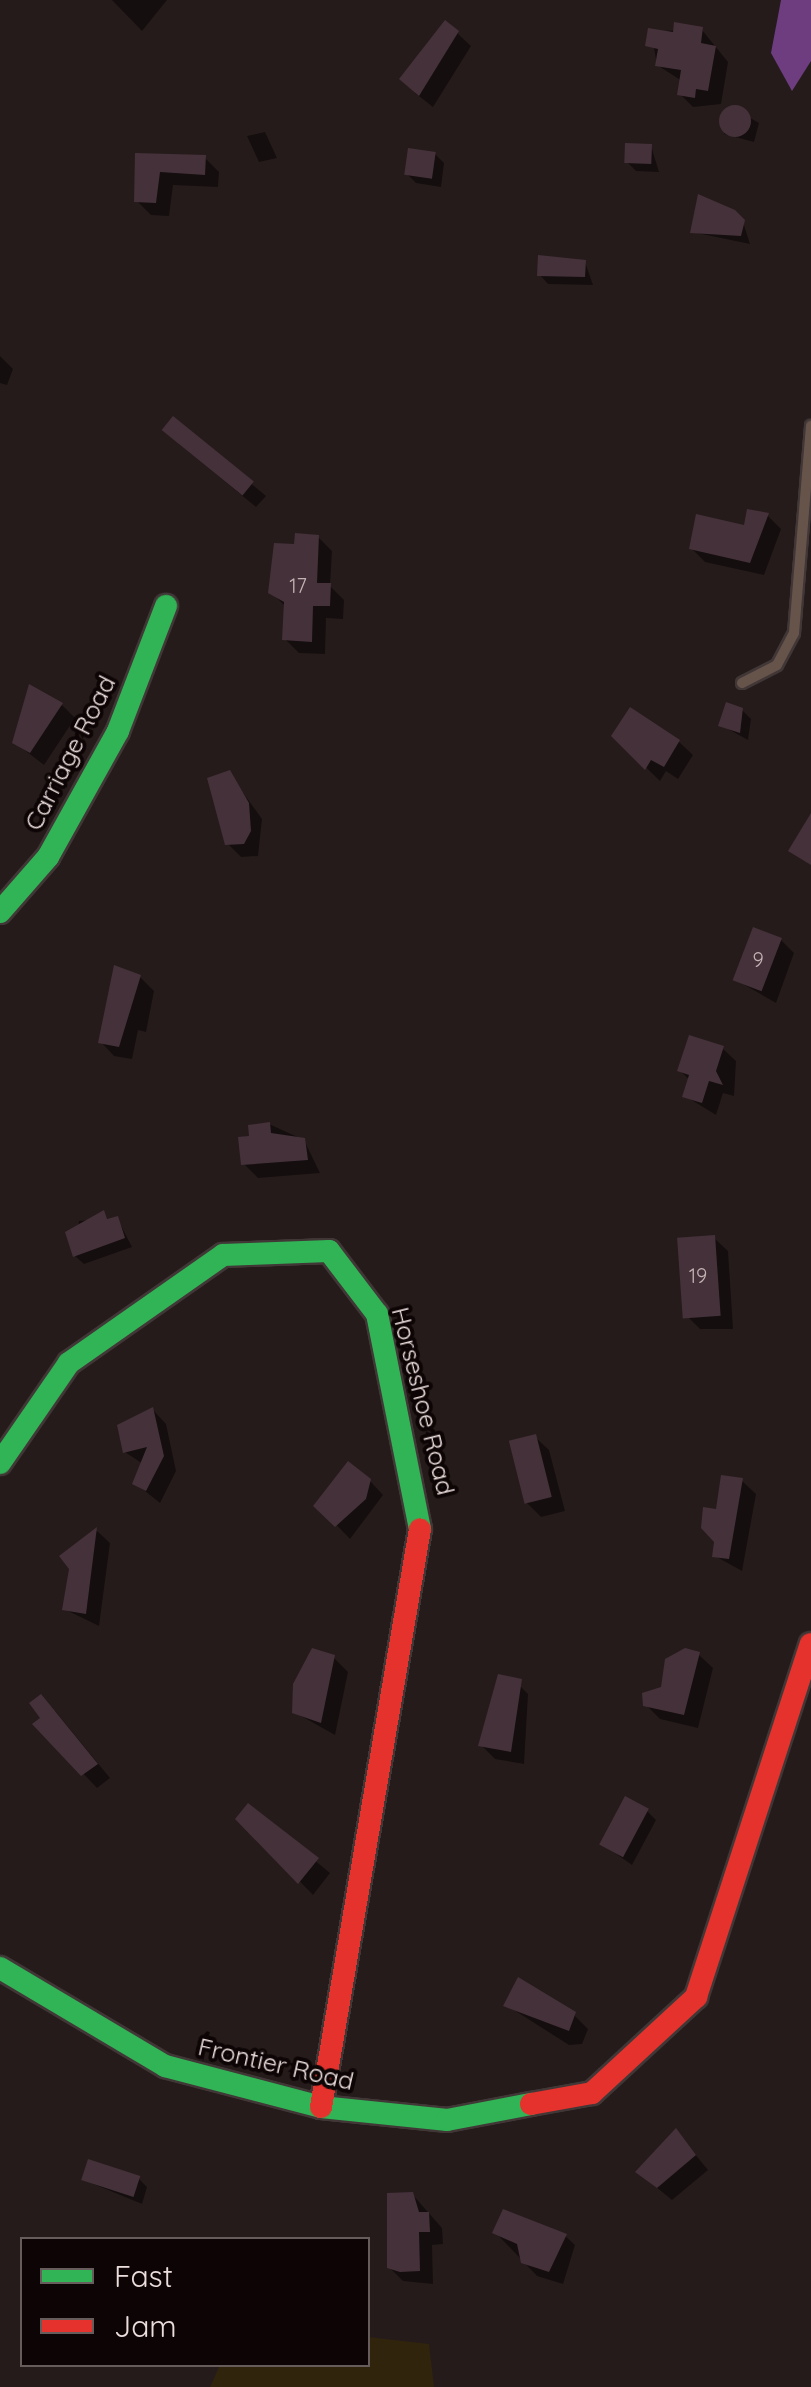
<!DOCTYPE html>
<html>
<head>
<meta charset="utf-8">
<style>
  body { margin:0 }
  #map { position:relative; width:811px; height:2387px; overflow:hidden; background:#261b1b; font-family:Quicksand,sans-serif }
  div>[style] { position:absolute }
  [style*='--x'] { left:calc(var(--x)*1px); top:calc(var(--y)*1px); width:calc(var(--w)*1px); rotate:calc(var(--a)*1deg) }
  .green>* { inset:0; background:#30240c }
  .water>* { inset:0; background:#6d3d80 }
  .shadow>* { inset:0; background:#0007 }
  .building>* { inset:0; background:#45313a; transform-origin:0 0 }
  .round { border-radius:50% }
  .roads { filter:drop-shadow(2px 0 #413737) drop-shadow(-2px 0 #413737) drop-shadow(0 2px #413737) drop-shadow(0 -2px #413737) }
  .lane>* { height:10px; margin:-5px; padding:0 5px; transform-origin:5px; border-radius:5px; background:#66544b }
  .fast>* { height:22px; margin:-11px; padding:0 11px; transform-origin:11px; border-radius:11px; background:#30b455 }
  .jam>* { height:22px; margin:-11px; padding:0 11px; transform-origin:11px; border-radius:11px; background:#e5322d }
  span { translate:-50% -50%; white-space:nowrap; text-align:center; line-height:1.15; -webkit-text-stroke:8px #0d0505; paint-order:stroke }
  .number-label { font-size:20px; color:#c3b3b5 }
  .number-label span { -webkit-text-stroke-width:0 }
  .street-label { font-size:25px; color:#eddede }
  .legend { position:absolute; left:20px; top:2237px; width:350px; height:130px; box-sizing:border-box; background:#0d0505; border:2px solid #675c5c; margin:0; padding:12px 18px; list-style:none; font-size:30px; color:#eddede }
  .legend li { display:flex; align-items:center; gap:20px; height:50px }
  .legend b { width:50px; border:2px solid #675c5c }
</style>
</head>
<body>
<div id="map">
  <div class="green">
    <i style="clip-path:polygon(368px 2337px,429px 2344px,434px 2387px,210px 2387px,220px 2365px,368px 2364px)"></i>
  </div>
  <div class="water">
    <i style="clip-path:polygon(781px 0,811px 0,811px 61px,792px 91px,771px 53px)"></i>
  </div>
  <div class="shadow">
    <i style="clip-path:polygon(112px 0,167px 0,142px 31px)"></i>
    <i style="clip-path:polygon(702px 30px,728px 62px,721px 104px,693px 107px,680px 94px,682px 81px,657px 65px,651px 31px)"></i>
    <i style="clip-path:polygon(457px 33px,471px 46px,433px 107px,415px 93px)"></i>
    <i style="clip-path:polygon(729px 106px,759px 123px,754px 142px,724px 134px)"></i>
    <i style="clip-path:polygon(265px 132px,277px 158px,259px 162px,247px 136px)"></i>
    <i style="clip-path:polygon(651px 146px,659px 172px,636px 171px,627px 162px)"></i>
    <i style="clip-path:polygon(435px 154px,444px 163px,441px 187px,416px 183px,407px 174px)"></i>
    <i style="clip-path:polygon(138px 156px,205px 158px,219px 172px,218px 187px,173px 185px,169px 216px,151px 215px,137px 201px)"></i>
    <i style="clip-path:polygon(743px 222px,750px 244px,692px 232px)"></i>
    <i style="clip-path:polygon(585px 262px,593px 285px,548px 284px,540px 275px)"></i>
    <i style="clip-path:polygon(0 356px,13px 369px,7px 385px,0 383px)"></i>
    <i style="clip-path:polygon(174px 419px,266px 496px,256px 507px,178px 443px)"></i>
    <i style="clip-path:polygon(768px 516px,781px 529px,764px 575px,705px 562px,691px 548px)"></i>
    <i style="clip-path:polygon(318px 537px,332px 551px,330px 586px,344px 600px,343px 619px,326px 618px,325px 654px,299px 653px,285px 639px,286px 607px,271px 592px)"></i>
    <i style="clip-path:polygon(62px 705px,75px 718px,44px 765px,14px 742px)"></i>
    <i style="clip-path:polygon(742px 710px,751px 719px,748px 740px,721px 725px)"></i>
    <i style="clip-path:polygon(614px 736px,679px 742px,693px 755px,678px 779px,666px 771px,660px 781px)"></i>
    <i style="clip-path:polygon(229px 773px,262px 819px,258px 856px,241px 857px,227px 843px)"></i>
    <i style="clip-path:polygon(781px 940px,794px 953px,776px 1003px,736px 980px)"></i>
    <i style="clip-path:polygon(140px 977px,154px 991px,146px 1032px,138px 1030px,132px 1059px,114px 1056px,101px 1042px)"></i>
    <i style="clip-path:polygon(722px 1048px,736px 1061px,734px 1096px,723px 1093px,716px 1115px,685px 1096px,690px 1080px,680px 1071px)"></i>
    <i style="clip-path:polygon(269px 1124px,304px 1140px,320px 1173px,258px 1178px,244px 1164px,252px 1138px)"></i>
    <i style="clip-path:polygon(117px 1218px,132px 1247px,84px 1264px,75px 1256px,79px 1221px)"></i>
    <i style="clip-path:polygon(714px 1238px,728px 1251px,733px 1329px,700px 1329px,686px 1315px)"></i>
    <i style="clip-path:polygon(153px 1410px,166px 1424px,176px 1471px,160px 1503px,135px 1483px,143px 1464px,125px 1452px)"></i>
    <i style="clip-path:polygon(535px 1437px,549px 1450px,565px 1511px,541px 1517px,527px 1503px)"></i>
    <i style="clip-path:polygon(370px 1481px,383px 1495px,350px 1539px,317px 1505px)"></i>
    <i style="clip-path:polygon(742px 1481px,756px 1494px,742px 1571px,715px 1556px,718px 1512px)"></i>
    <i style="clip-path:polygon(97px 1531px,110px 1543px,99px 1626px,64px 1609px,71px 1569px,63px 1556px)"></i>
    <i style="clip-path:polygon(699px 1655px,713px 1668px,698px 1728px,660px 1719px,646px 1705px)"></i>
    <i style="clip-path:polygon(334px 1658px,348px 1672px,335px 1735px,294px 1712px)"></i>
    <i style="clip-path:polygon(514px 1680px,528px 1694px,524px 1764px,495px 1759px,481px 1745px)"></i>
    <i style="clip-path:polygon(55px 1711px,110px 1778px,97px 1788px,36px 1724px)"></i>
    <i style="clip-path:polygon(249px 1806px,330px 1873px,313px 1895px,239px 1819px)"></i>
    <i style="clip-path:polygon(647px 1811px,656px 1820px,632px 1865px,601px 1843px)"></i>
    <i style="clip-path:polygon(506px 2005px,574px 2015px,588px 2029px,582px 2044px,569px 2045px)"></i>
    <i style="clip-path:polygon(676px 2131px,708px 2170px,672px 2200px,638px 2172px)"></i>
    <i style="clip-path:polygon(138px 2178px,147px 2187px,142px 2204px,84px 2180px)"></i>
    <i style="clip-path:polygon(412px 2194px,442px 2228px,443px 2244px,432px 2245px,433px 2284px,403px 2281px,389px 2267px)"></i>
    <i style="clip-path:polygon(495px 2232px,561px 2232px,575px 2245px,563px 2284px,537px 2276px)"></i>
  </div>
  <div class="building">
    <i style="clip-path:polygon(445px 20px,459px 31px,419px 96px,399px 79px)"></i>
    <i style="clip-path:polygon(674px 22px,703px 27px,701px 43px,716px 46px,708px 91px,696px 89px,695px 98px,677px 95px,681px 70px,655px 66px,658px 49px,645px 46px,648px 28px,673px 32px)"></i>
    <i class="round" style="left:719px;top:105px;width:32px;height:32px"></i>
    <i style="left:625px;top:143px;width:27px;height:20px;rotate:2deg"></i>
    <i style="left:408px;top:148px;width:28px;height:27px;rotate:8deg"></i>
    <i style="clip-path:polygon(135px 153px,206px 155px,205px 175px,160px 172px,156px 203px,134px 202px)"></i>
    <i style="clip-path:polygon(698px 194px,735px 210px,745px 220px,741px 236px,690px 233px)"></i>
    <i style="clip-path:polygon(538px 255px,586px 260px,585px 277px,537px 276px)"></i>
    <i style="left:173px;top:416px;width:104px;height:18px;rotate:39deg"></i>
    <i style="clip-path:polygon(747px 509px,769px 513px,750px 563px,689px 549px,696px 514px,744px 525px)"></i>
    <i style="clip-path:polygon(295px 533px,319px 535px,317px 583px,331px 583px,330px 606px,313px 606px,312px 642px,282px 640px,284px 602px,268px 593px,274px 543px,294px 544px)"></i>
    <i style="clip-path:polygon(29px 684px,63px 703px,30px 753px,12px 743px)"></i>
    <i style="clip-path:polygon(726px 702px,743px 708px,740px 733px,718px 726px)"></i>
    <i style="clip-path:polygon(630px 707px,680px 740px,664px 767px,651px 760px,645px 770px,611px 736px)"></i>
    <i style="clip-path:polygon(230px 770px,249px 803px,251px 831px,244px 844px,225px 845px,207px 778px)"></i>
    <i style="clip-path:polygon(811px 813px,811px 865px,788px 851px)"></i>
    <i style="left:753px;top:927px;width:31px;height:57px;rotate:21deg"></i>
    <i style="clip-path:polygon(114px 965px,141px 975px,119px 1047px,98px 1043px)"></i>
    <i style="clip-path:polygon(689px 1035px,724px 1046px,716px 1071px,723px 1085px,709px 1081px,702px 1103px,682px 1097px,689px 1075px,677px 1071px)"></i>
    <i style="clip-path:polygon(270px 1122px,271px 1133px,305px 1138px,308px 1160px,241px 1165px,238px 1137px,249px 1136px,248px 1125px)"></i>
    <i style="clip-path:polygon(104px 1210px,107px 1219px,118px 1216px,125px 1238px,73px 1257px,65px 1232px)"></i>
    <i style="left:715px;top:1235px;width:81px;height:38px;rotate:86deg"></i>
    <i style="clip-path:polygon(153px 1407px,164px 1456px,146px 1491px,132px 1484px,147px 1447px,123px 1453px,117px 1425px)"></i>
    <i style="left:536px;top:1434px;width:65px;height:28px;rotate:76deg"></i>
    <i style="clip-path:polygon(348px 1461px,371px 1479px,366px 1499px,335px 1527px,313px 1506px)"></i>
    <i style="clip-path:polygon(721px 1475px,743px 1478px,729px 1559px,712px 1557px,714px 1542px,701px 1528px,703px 1507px,716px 1509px)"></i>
    <i style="clip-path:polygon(97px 1527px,86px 1614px,62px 1610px,69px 1569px,59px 1556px)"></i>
    <i style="clip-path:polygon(312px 1648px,335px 1655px,321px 1723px,292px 1713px,293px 1684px)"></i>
    <i style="clip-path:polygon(685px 1648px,700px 1652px,684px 1715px,643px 1706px,642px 1693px,661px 1687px,665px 1659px)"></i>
    <i style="clip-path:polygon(498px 1674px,522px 1679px,511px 1752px,478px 1746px)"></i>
    <i style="clip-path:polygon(41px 1694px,98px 1764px,81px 1776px,32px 1724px,40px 1718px,29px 1703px)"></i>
    <i style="left:625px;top:1796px;width:27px;height:55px;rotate:28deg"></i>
    <i style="clip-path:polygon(248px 1803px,319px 1858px,298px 1884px,235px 1819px)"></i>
    <i style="clip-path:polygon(518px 1977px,576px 2012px,569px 2031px,503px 2006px)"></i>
    <i style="clip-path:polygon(676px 2128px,696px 2155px,657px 2188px,635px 2172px)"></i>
    <i style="left:88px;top:2159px;width:55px;height:22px;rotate:18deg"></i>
    <i style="clip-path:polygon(413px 2192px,419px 2212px,429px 2212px,430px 2232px,419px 2232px,420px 2271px,400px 2272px,387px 2268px,387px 2193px)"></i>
    <i style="clip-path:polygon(503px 2209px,567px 2234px,549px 2272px,521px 2263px,517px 2244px,492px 2233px)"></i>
  </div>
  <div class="roads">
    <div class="lane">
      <i style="--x:742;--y:683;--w:39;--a:-27"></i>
      <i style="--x:777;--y:665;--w:36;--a:-62"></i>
      <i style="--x:794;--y:633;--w:208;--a:-85.3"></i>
    </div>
    <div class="fast">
      <i style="--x:0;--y:912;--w:73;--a:-48.9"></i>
      <i style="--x:48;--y:857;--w:144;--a:-60.9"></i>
      <i style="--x:118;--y:731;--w:134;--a:-69"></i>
      <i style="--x:0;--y:1463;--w:121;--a:-55.4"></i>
      <i style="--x:69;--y:1363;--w:188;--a:-35"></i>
      <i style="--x:223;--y:1255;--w:106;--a:-2.2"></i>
      <i style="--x:329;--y:1251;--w:79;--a:52.7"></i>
      <i style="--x:377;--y:1314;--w:219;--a:78.7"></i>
      <i style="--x:0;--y:1968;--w:192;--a:30.7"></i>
      <i style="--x:165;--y:2066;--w:161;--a:14.7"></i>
      <i style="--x:321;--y:2107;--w:127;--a:5.9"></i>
      <i style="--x:447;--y:2120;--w:86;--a:-10.8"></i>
    </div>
    <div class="jam">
      <i style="--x:531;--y:2104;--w:62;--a:-10.2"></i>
      <i style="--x:592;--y:2093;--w:142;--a:-42.7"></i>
      <i style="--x:696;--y:1997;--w:371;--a:-72"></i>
      <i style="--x:321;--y:2107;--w:586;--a:-80.28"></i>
    </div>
  </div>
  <div class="number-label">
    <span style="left:298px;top:585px">17</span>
    <span style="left:758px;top:959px">9</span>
    <span style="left:698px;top:1275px">19</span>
  </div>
  <div class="street-label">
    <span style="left:70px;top:753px;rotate:-63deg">Carriage Road</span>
    <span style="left:423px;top:1401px;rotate:76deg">Horseshoe Road</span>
    <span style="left:276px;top:2064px;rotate:13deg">Frontier Road</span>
  </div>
  <ul class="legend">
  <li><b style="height:12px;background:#30b455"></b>Fast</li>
  <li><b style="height:12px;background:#e5322d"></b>Jam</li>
  </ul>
</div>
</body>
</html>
